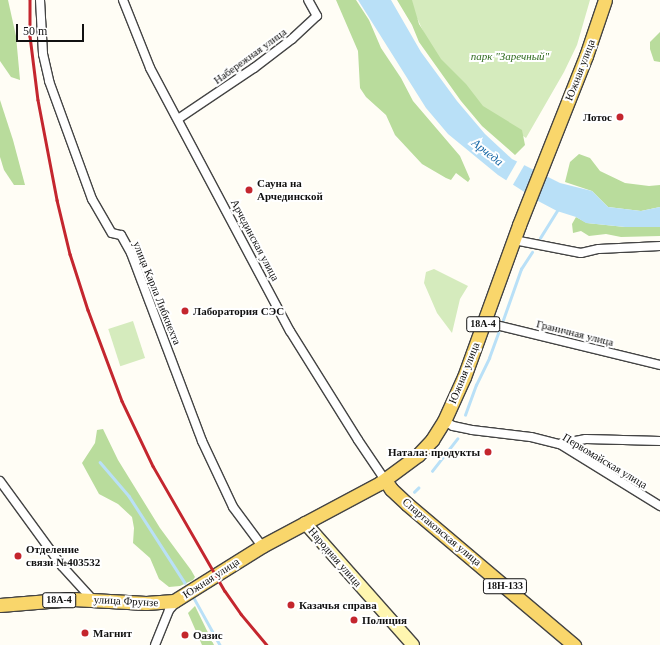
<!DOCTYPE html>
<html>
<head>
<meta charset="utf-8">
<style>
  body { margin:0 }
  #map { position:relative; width:660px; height:645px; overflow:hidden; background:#fffdf5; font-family:Georgia,serif }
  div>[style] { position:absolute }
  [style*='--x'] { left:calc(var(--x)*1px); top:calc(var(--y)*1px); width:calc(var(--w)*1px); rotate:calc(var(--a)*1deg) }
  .green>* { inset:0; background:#d5ebbd; transform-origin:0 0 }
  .forest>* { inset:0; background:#b9dc9c }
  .water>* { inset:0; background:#b9e0f7 }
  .pier>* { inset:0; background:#fffdf5; transform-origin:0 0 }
  .stream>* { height:2.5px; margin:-1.25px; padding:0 1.25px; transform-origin:1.25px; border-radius:1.25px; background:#b9e0f7 }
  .roads { filter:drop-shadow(1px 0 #444) drop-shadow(-1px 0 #444) drop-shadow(0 1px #444) drop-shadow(0 -1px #444) }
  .street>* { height:8px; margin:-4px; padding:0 4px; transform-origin:4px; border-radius:4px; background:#fff }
  .secondary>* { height:12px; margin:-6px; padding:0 6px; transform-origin:6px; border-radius:6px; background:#fff6b0 }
  .primary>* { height:13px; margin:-6.5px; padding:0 6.5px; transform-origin:6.5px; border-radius:6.5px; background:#f9d66b }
  .rail>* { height:2.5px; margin:-1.25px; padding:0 1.25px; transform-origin:1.25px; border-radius:1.25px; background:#c4262e }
  .dots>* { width:11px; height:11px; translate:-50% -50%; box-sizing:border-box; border:2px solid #fff; border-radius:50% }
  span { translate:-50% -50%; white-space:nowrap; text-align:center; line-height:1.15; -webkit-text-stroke:4px #fff; paint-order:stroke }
  .shield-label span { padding:1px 3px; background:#fff; border:1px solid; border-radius:3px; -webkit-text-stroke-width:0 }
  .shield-label { font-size:10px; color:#111; font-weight:700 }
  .street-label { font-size:11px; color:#111 }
  .park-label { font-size:11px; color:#2f6b1f; font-style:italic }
  .poi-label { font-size:11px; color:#111; font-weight:700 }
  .right { translate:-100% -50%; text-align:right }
  .left { translate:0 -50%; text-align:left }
  .water-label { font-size:12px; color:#1768a6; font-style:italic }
  .scale { position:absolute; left:16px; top:24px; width:68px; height:18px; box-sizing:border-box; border:2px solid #111; border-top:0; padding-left:5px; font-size:12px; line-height:14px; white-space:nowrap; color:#111; -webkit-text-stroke:3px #fff; paint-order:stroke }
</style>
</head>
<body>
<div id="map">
  <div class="green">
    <i style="clip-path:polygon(403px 0,590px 0,577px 45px,564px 72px,526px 138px,480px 106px,432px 51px,418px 20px)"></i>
    <i style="clip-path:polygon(434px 269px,468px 286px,460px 299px,452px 333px,437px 313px,424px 283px,426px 272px)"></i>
    <i style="left:133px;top:321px;width:39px;height:26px;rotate:72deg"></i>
  </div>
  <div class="forest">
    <i style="clip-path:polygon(0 0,8px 0,16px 36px,20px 80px,11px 77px,0 61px)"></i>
    <i style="clip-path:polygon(336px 0,356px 0,369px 20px,381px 48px,401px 78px,413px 101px,460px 156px,470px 179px,468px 182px,456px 173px,451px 180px,446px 178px,422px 164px,395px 135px,386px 115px,366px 97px,360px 88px,358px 51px)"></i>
    <i style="clip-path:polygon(397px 0,412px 0,419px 24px,441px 59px,466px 84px,483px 106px,522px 130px,525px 145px,515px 155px,482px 126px,461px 101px,419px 42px,412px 25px)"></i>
    <i style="clip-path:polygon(660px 32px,660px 62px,654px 61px,650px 49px,650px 42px)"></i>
    <i style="clip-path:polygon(0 100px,13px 140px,25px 185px,14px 185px,4px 170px,0 157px)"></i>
    <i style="clip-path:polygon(579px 154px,590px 158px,600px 171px,625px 183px,649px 186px,660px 185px,660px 207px,641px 211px,608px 207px,592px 191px,565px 182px,570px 162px)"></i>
    <i style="clip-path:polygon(576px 217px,587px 223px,625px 227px,660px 227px,660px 236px,621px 237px,606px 234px,589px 236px,581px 231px,573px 233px,572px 224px)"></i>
    <i style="clip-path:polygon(103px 429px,118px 460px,160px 528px,191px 570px,195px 577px,193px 580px,180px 586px,169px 587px,159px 579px,150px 558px,133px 543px,134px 528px,132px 517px,118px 504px,99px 494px,82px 463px,95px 443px,97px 430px)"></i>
    <i style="clip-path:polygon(195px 606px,214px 645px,202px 645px,188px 613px)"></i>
  </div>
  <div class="water">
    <i style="clip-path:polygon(358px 0,391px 0,421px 52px,457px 101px,485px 134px,512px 159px,560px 183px,592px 191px,608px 207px,641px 211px,660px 207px,660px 227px,625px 227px,586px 223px,576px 217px,557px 211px,540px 202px,498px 175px,448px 134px,426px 108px)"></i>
  </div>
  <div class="pier">
    <i style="left:518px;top:160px;width:8px;height:26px;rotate:30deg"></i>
  </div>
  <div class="stream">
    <i style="--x:540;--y:238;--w:32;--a:-58"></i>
    <i style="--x:503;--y:320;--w:54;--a:-70.6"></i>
    <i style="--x:521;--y:269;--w:20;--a:-57"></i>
    <i style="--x:465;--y:415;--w:32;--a:-70"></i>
    <i style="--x:476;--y:385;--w:30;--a:-64"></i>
    <i style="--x:489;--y:358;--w:27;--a:-70"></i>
    <i style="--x:100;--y:462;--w:45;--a:49.5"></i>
    <i style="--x:129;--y:496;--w:103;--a:57.2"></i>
    <i style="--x:432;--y:471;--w:41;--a:-52"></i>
    <i style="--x:414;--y:492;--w:6;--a:-45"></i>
    <i style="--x:194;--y:598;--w:54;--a:61"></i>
  </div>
  <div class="roads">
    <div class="street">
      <i style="--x:40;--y:0;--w:54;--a:86.8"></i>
      <i style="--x:43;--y:54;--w:28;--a:77"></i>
      <i style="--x:49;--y:81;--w:126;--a:70"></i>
      <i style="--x:92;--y:199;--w:39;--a:60"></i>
      <i style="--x:112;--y:233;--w:9;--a:13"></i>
      <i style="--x:121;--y:235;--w:21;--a:61"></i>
      <i style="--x:131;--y:253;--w:201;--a:69.3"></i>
      <i style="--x:202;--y:441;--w:73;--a:64.8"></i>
      <i style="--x:233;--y:507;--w:49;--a:53.4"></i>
      <i style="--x:123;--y:0;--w:73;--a:68.3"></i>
      <i style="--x:150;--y:68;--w:298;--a:62"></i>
      <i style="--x:290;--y:331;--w:128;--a:58"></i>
      <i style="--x:358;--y:440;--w:48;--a:56"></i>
      <i style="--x:178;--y:119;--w:92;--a:-33.9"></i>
      <i style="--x:254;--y:68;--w:48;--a:-37.3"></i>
      <i style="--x:292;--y:39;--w:34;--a:-43"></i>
      <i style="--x:317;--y:16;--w:18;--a:-119"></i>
      <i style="--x:514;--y:240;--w:68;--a:11"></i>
      <i style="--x:581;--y:253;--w:18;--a:-13"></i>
      <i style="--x:599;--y:249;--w:61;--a:-2.8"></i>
      <i style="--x:484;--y:322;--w:181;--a:13.7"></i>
      <i style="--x:444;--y:421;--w:10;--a:29"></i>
      <i style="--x:453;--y:426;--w:19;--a:12"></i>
      <i style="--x:472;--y:430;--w:59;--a:6.8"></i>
      <i style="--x:531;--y:437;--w:30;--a:14"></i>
      <i style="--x:560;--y:444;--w:118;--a:31.8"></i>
      <i style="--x:560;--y:444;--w:26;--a:-11"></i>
      <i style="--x:586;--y:439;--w:74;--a:1.5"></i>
      <i style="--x:0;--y:481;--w:105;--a:53.9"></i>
      <i style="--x:62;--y:566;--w:45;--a:47.7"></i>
      <i style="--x:155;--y:645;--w:38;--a:-68"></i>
      <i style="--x:169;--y:610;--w:12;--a:-48"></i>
    </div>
    <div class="secondary">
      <i style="--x:305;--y:523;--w:163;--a:48.5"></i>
    </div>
    <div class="primary">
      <i style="--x:385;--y:480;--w:11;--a:56"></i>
      <i style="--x:391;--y:489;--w:22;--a:43"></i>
      <i style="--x:407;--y:504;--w:219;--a:40.2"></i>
      <i style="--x:0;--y:605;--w:73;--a:-4.7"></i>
      <i style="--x:73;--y:599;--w:73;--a:3.1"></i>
      <i style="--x:146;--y:603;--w:28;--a:-4"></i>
      <i style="--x:174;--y:601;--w:104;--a:-32"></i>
      <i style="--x:262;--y:546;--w:134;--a:-28.1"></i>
      <i style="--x:380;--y:483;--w:47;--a:-36.4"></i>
      <i style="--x:418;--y:455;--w:21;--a:-47"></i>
      <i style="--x:432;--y:440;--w:22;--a:-58"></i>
      <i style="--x:444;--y:421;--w:48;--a:-65.6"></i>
      <i style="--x:464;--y:377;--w:162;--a:-70.1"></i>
      <i style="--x:519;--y:225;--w:182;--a:-68.4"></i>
      <i style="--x:586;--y:56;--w:59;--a:-71.3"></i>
    </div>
  </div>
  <div class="rail">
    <i style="--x:30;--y:0;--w:36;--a:90"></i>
    <i style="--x:30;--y:36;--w:64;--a:82.9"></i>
    <i style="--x:38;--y:100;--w:102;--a:79.2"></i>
    <i style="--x:57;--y:200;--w:56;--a:76.5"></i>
    <i style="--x:70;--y:254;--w:59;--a:72.2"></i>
    <i style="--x:88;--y:310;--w:97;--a:69.5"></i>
    <i style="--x:122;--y:401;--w:72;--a:64.5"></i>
    <i style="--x:153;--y:466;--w:144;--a:60.1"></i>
    <i style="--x:225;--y:591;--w:28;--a:55"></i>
    <i style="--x:241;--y:614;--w:40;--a:50"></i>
  </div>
  <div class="dots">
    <i style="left:620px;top:117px;background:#c4262e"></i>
    <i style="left:249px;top:190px;background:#c4262e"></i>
    <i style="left:185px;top:311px;background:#c4262e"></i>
    <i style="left:488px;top:452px;background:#c4262e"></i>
    <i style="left:18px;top:556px;background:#c4262e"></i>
    <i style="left:291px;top:605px;background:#c4262e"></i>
    <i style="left:354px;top:620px;background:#c4262e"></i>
    <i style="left:85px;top:633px;background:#c4262e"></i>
    <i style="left:185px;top:635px;background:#c4262e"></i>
  </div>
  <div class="shield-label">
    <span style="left:483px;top:324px">18А-4</span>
    <span style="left:505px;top:586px">18Н-133</span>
    <span style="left:59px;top:600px">18А-4</span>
  </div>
  <div class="street-label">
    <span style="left:250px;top:56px;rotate:-36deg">Набережная улица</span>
    <span style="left:580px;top:70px;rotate:-69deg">Южная улица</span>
    <span style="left:255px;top:240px;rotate:62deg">Арчединская улица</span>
    <span style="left:157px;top:293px;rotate:68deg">улица Карла Либкнехта</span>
    <span style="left:575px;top:333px;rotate:14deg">Граничная улица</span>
    <span style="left:464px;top:373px;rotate:-68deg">Южная улица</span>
    <span style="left:605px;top:461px;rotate:31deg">Первомайская улица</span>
    <span style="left:442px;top:532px;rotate:40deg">Спартаковская улица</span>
    <span style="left:335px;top:557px;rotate:49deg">Народная улица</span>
    <span style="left:211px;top:578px;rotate:-33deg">Южная улица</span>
    <span style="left:126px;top:601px;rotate:3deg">улица Фрунзе</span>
  </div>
  <div class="park-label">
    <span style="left:510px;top:56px">парк "Заречный"</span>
  </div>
  <div class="poi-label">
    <span class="right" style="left:612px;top:117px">Лотос</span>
    <span class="left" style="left:257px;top:190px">Сауна на<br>Арчединской</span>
    <span class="left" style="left:193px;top:311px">Лаборатория СЭС</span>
    <span class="right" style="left:480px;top:452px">Натала: продукты</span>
    <span class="left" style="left:26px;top:556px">Отделение<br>связи №403532</span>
    <span class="left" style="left:299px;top:605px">Казачья справа</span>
    <span class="left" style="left:362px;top:620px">Полиция</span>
    <span class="left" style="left:93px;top:633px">Магнит</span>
    <span class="left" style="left:193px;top:635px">Оазис</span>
  </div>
  <div class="water-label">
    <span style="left:487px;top:153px;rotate:38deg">Арчеда</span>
  </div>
  <div class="scale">50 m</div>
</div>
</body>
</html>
